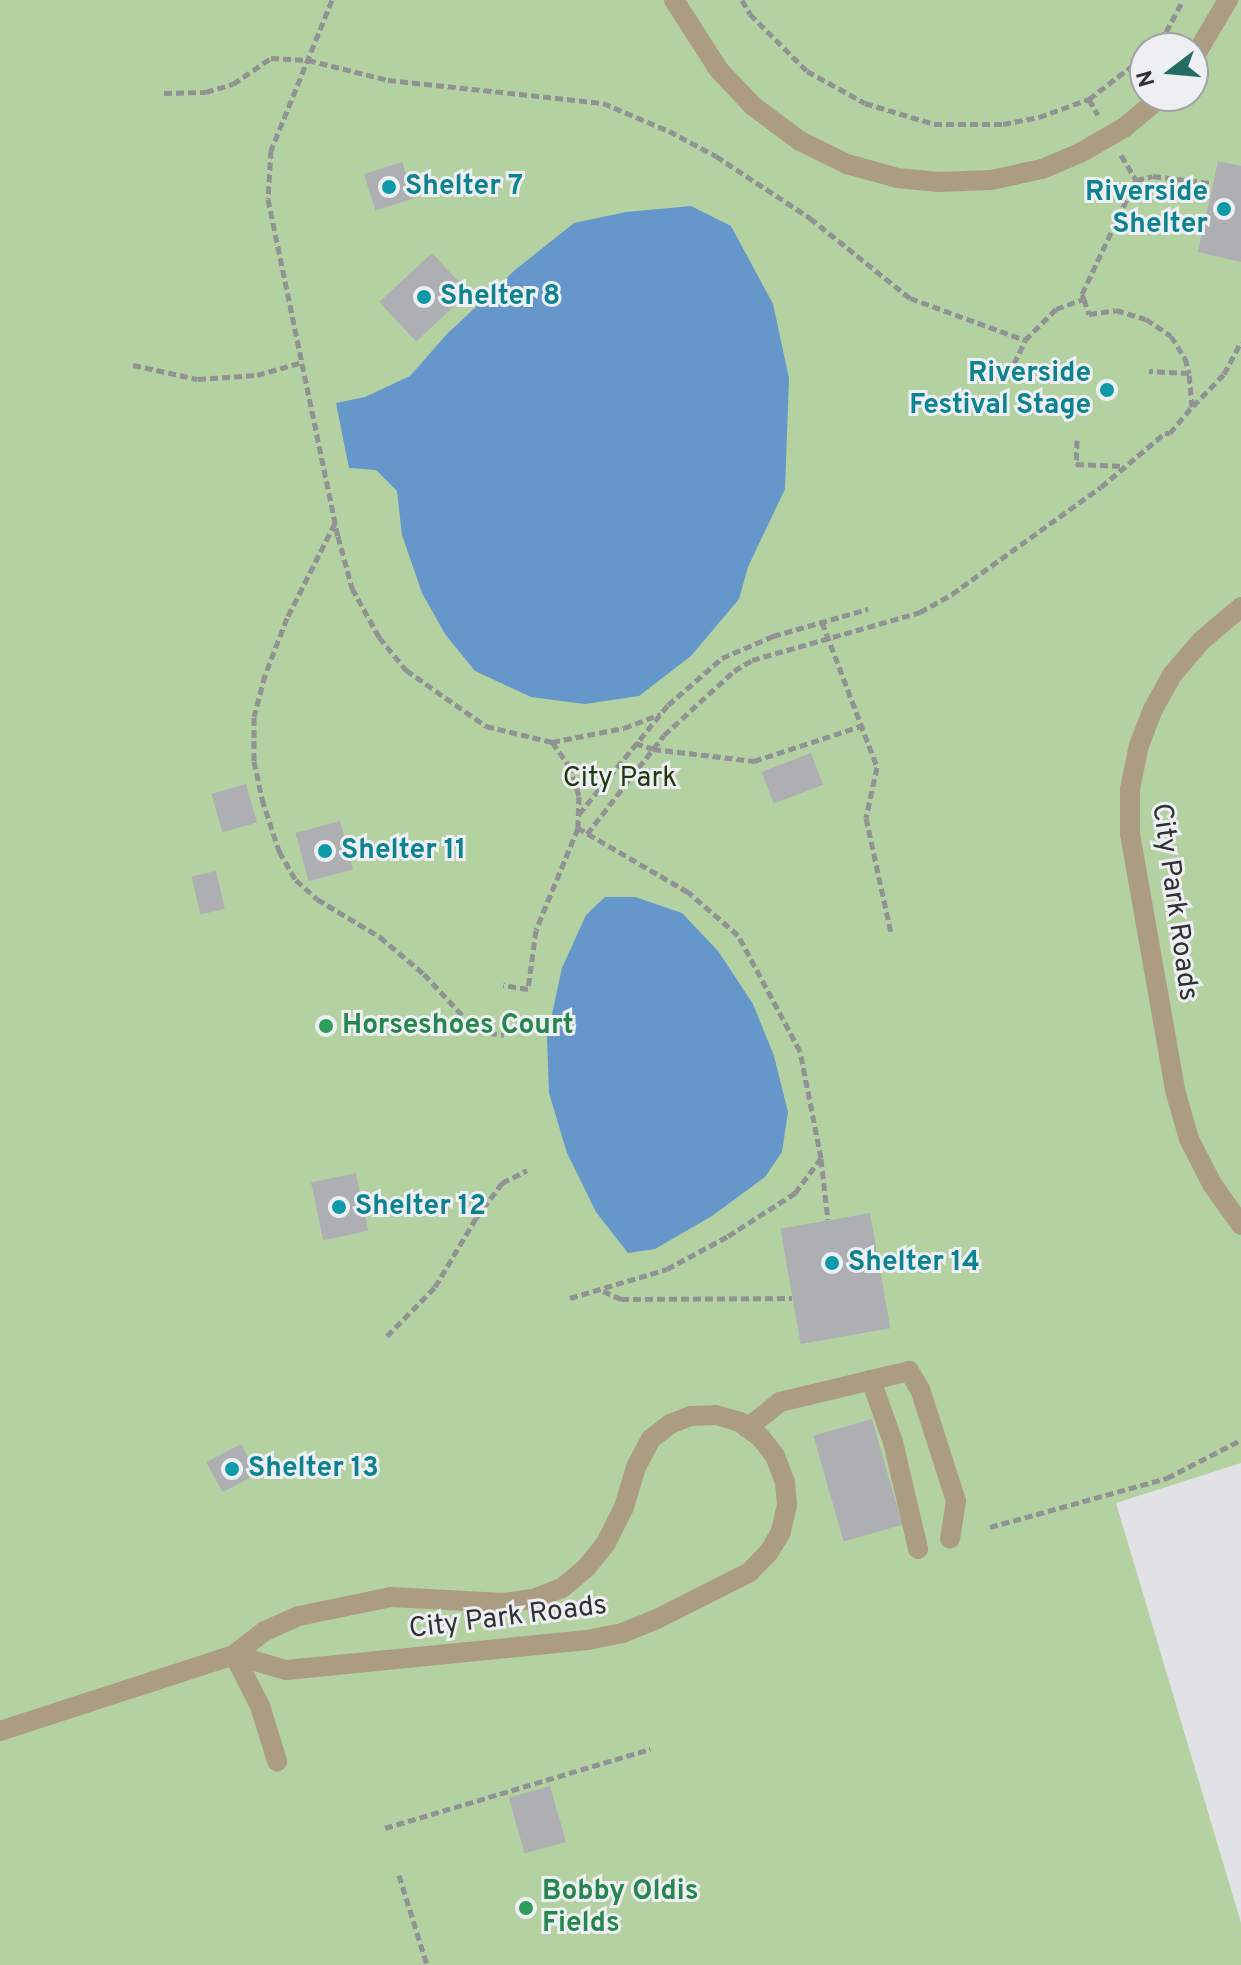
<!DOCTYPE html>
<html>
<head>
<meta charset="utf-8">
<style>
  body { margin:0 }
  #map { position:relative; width:1241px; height:1965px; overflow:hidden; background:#e0e2e5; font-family:Overpass,sans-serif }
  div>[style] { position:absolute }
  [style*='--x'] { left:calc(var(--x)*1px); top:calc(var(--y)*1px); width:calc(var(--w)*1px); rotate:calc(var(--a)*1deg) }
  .green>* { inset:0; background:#b3d1a1 }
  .water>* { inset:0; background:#6697ca }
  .building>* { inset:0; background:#aeafb3; transform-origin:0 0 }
  .path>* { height:5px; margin-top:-2.5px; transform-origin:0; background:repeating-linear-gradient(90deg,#909294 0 8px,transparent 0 12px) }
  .minor>* { height:20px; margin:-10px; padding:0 10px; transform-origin:10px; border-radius:10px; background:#ac9d82 }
  .dots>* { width:22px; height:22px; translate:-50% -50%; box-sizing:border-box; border:4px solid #edeff2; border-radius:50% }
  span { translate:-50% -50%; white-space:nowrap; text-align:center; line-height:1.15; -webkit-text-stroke:6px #edeff2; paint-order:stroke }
  .culture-label { font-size:28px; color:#0d838f; font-weight:700 }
  .left { translate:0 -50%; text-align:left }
  .right { translate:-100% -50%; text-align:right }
  .park-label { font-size:28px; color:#21390e }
  .street-label { font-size:28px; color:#303132 }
  .leisure-label { font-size:28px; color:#27864d; font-weight:700 }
  .north { position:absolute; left:1129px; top:32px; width:80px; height:80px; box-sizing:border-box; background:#edeff2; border:2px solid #a1a3a5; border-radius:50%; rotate:254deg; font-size:22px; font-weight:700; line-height:32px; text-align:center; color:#303132 }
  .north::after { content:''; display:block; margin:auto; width:28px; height:36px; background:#246c63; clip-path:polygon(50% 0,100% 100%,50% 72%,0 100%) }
</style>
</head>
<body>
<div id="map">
  <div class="green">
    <i style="clip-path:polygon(evenodd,0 0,1241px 0,1241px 1463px,1116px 1503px,1241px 1923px,1241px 1965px,0 1965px,0 0,1145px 48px,1193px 48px,1193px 96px,1145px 96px,1145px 48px)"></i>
  </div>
  <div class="water">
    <i style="clip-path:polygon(691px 206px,731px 226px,773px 304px,789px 378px,785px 489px,748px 567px,739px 599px,691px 656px,639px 696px,585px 704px,531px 697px,475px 671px,445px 634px,422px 593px,402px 535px,397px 491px,376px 470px,349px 468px,336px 403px,365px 397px,410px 376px,447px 334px,515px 270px,574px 223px,626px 212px)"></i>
    <i style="clip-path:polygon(605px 897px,635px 897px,682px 913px,718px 951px,753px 1004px,774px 1056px,788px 1112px,782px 1152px,765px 1177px,712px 1216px,655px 1249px,628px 1253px,596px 1212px,567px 1153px,549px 1093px,547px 1037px,562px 968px,586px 915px)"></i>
  </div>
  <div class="building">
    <i style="clip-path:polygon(1218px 161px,1241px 166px,1241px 262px,1198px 252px)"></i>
    <i style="left:402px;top:162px;width:38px;height:40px;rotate:72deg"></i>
    <i style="left:432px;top:253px;width:54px;height:72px;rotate:47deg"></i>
    <i style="left:811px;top:753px;width:34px;height:53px;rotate:69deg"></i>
    <i style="left:246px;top:784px;width:40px;height:36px;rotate:74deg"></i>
    <i style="left:340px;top:821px;width:50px;height:46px;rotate:75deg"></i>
    <i style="left:216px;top:871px;width:39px;height:25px;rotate:77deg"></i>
    <i style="left:356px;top:1173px;width:59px;height:46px;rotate:78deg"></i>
    <i style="left:870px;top:1213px;width:117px;height:91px;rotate:80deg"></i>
    <i style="left:872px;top:1419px;width:110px;height:61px;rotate:74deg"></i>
    <i style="left:241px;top:1444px;width:34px;height:39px;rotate:62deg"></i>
    <i style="left:550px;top:1786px;width:58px;height:43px;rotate:74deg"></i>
  </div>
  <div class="path">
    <i style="--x:332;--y:0;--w:162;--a:112.1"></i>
    <i style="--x:271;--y:150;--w:49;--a:93.5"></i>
    <i style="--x:268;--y:199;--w:344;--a:78.3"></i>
    <i style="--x:338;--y:536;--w:54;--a:74.9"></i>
    <i style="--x:352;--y:588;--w:56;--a:61.1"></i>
    <i style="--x:379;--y:637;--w:43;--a:50.7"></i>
    <i style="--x:406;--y:670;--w:98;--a:35"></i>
    <i style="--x:486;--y:726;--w:68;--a:13.6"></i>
    <i style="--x:552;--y:742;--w:29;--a:54"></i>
    <i style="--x:569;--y:765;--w:33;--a:72"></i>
    <i style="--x:579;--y:796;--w:32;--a:92"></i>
    <i style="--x:578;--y:828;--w:110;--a:112.4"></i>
    <i style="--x:536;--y:930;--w:60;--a:97.7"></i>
    <i style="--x:528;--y:989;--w:25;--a:-171"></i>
    <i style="--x:742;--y:0;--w:16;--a:60"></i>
    <i style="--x:750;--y:14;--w:81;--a:45"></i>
    <i style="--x:807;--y:71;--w:66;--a:28.9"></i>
    <i style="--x:865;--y:103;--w:72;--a:16.9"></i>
    <i style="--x:934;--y:124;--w:69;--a:0"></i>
    <i style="--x:1003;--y:124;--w:37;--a:-11"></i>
    <i style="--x:1039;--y:117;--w:53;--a:-19.8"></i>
    <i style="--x:1089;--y:99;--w:71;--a:-37.5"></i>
    <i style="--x:1152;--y:48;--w:21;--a:-49"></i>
    <i style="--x:1166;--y:32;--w:36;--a:-62"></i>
    <i style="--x:164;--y:93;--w:42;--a:-1.4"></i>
    <i style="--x:206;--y:92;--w:28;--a:-17"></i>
    <i style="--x:233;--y:84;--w:46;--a:-34.4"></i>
    <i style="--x:271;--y:58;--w:37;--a:3"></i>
    <i style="--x:308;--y:60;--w:82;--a:14"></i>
    <i style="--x:388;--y:80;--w:216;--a:6.1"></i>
    <i style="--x:603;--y:103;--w:72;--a:23"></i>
    <i style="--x:669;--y:131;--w:53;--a:28"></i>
    <i style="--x:716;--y:156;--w:113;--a:33.4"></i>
    <i style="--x:810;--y:218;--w:128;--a:38.7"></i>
    <i style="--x:910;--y:298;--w:122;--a:20.1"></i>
    <i style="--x:1025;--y:340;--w:44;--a:-45"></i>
    <i style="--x:1056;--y:309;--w:30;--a:-20"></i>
    <i style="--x:1084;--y:299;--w:5;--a:-112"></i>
    <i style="--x:1082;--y:294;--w:126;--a:-64.7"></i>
    <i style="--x:1136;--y:180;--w:17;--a:-13"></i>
    <i style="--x:1153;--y:176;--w:58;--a:6.9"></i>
    <i style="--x:1089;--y:99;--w:18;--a:61"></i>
    <i style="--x:1121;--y:155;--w:29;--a:59"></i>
    <i style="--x:1084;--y:299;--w:16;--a:72"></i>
    <i style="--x:1089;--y:314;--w:27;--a:-8"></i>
    <i style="--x:1116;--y:310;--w:31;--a:17"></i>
    <i style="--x:1146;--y:319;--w:30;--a:34"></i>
    <i style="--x:1171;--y:336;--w:26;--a:58"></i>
    <i style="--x:1185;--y:358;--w:16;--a:75"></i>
    <i style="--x:1189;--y:373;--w:40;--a:-177.1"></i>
    <i style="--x:1014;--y:364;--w:26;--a:-65"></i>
    <i style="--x:133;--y:365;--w:66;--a:12.2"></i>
    <i style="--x:198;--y:379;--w:59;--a:-3.9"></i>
    <i style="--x:257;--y:375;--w:48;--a:-15.8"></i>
    <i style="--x:1193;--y:406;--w:45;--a:-45.9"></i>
    <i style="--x:1224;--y:374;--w:36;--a:-62"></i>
    <i style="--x:1077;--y:440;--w:24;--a:92"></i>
    <i style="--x:1076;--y:464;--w:48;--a:2.4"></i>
    <i style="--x:335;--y:523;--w:106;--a:116.8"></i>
    <i style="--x:287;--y:618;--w:61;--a:111.1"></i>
    <i style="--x:265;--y:675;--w:43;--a:104.7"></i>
    <i style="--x:254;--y:717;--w:44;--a:90"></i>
    <i style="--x:254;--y:761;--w:39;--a:78"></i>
    <i style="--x:262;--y:799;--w:55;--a:71.9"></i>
    <i style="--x:279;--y:851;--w:34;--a:60"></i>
    <i style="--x:296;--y:880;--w:28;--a:42"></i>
    <i style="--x:317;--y:899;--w:74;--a:31.1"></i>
    <i style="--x:380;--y:937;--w:57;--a:40.1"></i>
    <i style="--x:424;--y:974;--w:78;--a:47.1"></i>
    <i style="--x:477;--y:1031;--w:27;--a:8"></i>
    <i style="--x:822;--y:622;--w:155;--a:69.2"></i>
    <i style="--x:877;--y:767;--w:52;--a:102.2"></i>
    <i style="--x:866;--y:818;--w:118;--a:77.7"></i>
    <i style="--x:552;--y:742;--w:73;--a:-11"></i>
    <i style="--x:624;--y:728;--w:39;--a:-21"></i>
    <i style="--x:635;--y:743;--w:19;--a:18"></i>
    <i style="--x:653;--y:749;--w:102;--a:6.8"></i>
    <i style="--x:754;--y:761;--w:113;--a:-18.1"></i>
    <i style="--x:579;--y:814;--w:141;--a:-50.8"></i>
    <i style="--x:668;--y:705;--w:72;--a:-41"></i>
    <i style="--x:722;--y:658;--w:56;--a:-23.3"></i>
    <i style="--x:773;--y:636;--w:99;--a:-15.9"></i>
    <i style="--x:587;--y:834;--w:125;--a:-52.1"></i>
    <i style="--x:664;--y:735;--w:95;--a:-42.4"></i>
    <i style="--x:734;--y:671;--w:21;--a:-31"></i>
    <i style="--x:752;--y:660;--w:175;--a:-15.9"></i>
    <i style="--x:920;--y:612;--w:37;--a:-29"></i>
    <i style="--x:952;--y:594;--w:183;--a:-35.7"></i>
    <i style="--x:1101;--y:487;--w:84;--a:-40.2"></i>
    <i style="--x:1165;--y:433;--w:5;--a:0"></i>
    <i style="--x:1170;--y:433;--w:34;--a:-50"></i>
    <i style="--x:1192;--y:407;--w:34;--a:-95"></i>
    <i style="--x:821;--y:1159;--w:61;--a:83.5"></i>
    <i style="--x:603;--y:1291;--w:20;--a:24"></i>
    <i style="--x:621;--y:1299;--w:171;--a:-0.3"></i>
    <i style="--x:570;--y:1298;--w:101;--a:-16.6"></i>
    <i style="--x:667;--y:1269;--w:69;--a:-28.4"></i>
    <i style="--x:728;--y:1236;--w:80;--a:-32.7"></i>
    <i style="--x:795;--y:1193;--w:44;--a:-53.4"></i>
    <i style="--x:821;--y:1158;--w:109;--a:-101.1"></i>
    <i style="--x:800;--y:1051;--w:132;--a:-118.1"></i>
    <i style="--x:738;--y:935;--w:66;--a:-139.3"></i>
    <i style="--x:688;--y:892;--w:127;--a:-149.8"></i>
    <i style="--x:387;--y:1336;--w:69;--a:-45.6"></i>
    <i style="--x:435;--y:1287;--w:80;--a:-59.3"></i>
    <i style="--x:476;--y:1218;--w:44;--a:-53.4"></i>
    <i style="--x:502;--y:1183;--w:28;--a:-27"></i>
    <i style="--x:990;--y:1527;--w:184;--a:-15.5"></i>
    <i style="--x:1167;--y:1478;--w:83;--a:-27.2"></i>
    <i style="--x:385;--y:1828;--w:277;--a:-16.6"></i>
    <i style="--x:399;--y:1875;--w:94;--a:72.7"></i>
  </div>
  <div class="minor">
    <i style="--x:674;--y:0;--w:83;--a:57.3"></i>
    <i style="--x:719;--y:70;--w:50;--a:46.6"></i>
    <i style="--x:753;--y:106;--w:59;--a:36.7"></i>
    <i style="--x:800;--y:141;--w:52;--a:26.1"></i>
    <i style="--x:847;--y:164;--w:52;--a:15.6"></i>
    <i style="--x:897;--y:178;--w:42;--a:5.4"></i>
    <i style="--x:939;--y:182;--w:52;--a:-2.2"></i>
    <i style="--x:991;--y:180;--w:52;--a:-12.2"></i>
    <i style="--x:1042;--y:169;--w:41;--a:-22.8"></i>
    <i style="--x:1080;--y:153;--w:52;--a:-30"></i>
    <i style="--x:1125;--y:127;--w:48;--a:-40"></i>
    <i style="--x:1193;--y:59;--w:69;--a:-59.3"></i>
    <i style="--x:1241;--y:607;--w:52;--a:139.6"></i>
    <i style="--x:1201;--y:641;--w:45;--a:130.5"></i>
    <i style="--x:1172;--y:675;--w:39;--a:119"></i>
    <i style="--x:1153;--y:709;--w:39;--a:111"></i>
    <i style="--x:1139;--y:745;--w:45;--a:101.6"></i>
    <i style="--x:1130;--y:789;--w:45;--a:90"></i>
    <i style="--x:1130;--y:834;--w:260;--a:80"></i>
    <i style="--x:1175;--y:1090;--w:51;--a:74.1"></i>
    <i style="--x:1189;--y:1139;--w:51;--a:62.9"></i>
    <i style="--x:1212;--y:1184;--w:50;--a:54.7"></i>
    <i style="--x:871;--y:1380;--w:66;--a:70.5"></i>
    <i style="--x:893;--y:1442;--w:110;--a:76.8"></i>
    <i style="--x:747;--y:1428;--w:42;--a:-38.2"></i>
    <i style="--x:780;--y:1402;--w:133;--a:-13.5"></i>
    <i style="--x:909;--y:1371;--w:21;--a:59"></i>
    <i style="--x:920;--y:1389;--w:118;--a:72.2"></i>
    <i style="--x:956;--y:1501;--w:38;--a:99"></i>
    <i style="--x:234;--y:1655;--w:57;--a:63"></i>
    <i style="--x:260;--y:1706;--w:58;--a:72.8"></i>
    <i style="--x:0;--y:1731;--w:246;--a:-18"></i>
    <i style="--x:234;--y:1655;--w:39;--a:-38"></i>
    <i style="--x:265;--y:1631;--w:37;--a:-24"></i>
    <i style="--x:299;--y:1616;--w:94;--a:-11.7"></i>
    <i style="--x:391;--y:1597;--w:112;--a:3.1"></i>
    <i style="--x:503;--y:1603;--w:30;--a:-8"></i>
    <i style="--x:533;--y:1599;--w:31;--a:-21"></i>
    <i style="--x:562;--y:1588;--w:31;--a:-40"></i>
    <i style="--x:586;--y:1568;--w:32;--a:-51"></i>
    <i style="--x:606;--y:1543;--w:40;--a:-63.4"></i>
    <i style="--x:624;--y:1507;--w:42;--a:-73.3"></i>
    <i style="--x:636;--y:1467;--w:32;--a:-62"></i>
    <i style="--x:651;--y:1439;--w:24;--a:-38"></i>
    <i style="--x:670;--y:1424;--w:22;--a:-21"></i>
    <i style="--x:691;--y:1416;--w:25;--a:-2"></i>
    <i style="--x:716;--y:1415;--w:25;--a:16"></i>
    <i style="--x:740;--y:1422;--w:26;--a:37"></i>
    <i style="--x:761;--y:1438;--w:23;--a:52"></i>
    <i style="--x:775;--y:1456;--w:28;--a:69"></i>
    <i style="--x:785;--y:1482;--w:23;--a:85"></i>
    <i style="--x:787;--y:1505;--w:28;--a:103"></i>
    <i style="--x:781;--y:1532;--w:23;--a:121"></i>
    <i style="--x:769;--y:1552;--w:28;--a:134"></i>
    <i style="--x:750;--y:1572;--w:104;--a:153.2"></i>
    <i style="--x:657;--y:1619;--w:37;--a:158"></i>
    <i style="--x:623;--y:1633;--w:37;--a:169"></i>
    <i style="--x:587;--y:1640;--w:302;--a:174.3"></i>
    <i style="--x:286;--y:1670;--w:54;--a:-163.9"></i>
  </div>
  <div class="dots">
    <i style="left:389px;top:187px;background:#0f9aa8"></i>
    <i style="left:1224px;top:209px;background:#0f9aa8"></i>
    <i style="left:424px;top:297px;background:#0f9aa8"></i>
    <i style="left:1107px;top:390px;background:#0f9aa8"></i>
    <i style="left:325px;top:851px;background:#0f9aa8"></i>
    <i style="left:326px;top:1026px;background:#2e9e5b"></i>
    <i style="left:339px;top:1207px;background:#0f9aa8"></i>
    <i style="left:832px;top:1263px;background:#0f9aa8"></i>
    <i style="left:232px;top:1469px;background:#0f9aa8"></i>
    <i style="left:526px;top:1908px;background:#2e9e5b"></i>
  </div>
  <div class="culture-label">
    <span class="left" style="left:405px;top:187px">Shelter 7</span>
    <span class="right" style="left:1208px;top:209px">Riverside<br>Shelter</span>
    <span class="left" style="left:440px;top:297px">Shelter 8</span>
    <span class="right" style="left:1091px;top:390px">Riverside<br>Festival Stage</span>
    <span class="left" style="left:341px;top:851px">Shelter 11</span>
    <span class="left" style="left:355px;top:1207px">Shelter 12</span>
    <span class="left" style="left:848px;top:1263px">Shelter 14</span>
    <span class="left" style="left:248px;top:1469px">Shelter 13</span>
  </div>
  <div class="park-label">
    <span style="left:620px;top:779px">City Park</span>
  </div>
  <div class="street-label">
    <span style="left:1174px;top:902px;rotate:82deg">City Park Roads</span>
    <span style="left:508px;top:1618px;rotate:-7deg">City Park Roads</span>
  </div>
  <div class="leisure-label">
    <span class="left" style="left:342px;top:1026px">Horseshoes Court</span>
    <span class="left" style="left:542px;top:1908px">Bobby Oldis<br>Fields</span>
  </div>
  <div class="north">N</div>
</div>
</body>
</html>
